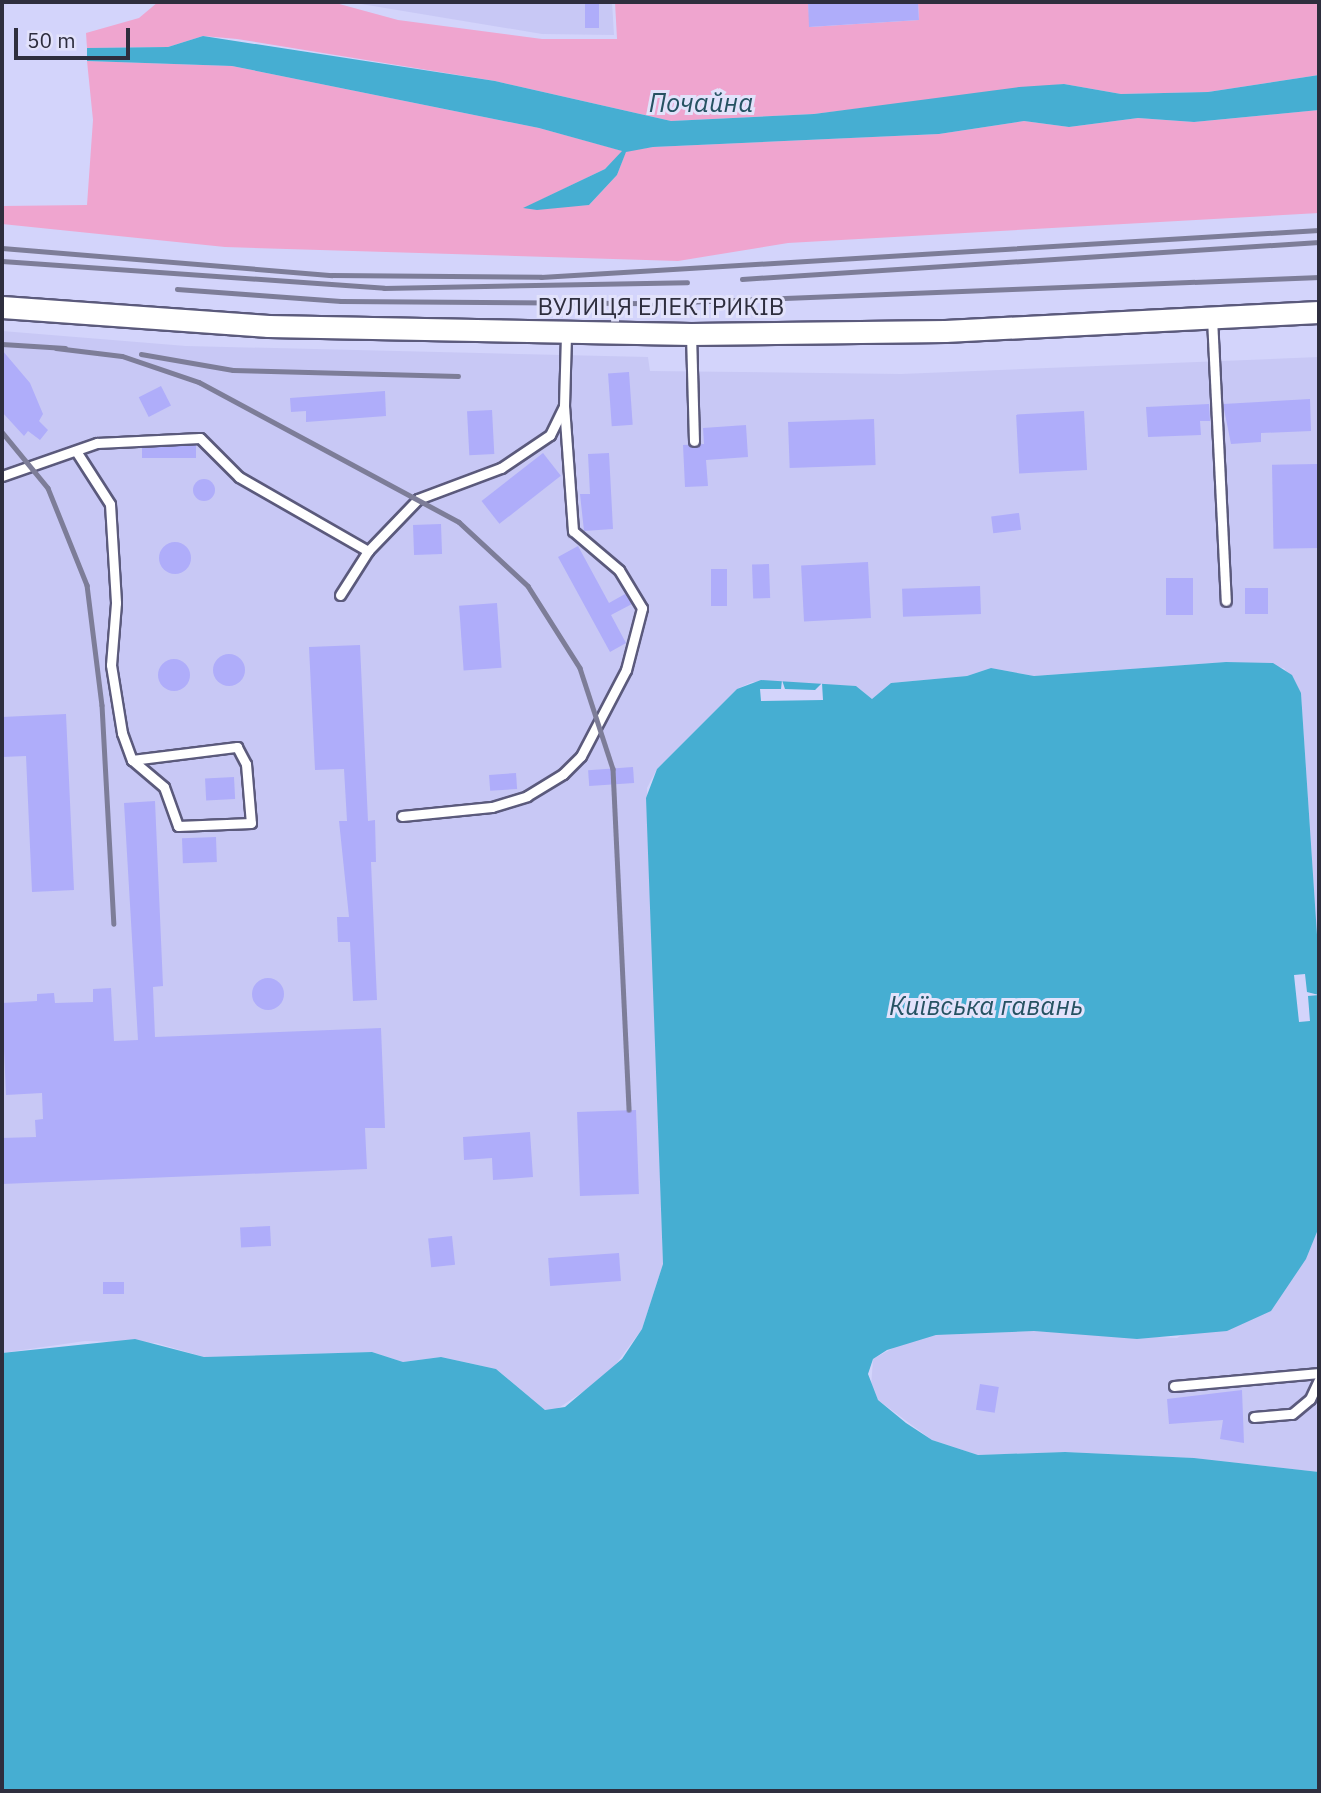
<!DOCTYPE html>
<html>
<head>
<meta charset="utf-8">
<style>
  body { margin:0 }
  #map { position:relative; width:1321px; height:1793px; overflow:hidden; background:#d3d4fb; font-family:"IBM Plex Sans",sans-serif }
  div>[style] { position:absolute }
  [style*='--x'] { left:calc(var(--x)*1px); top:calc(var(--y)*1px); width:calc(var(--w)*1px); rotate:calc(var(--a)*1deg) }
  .built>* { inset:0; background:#c8c8f5 }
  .green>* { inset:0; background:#efa5cf }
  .water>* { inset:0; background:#46aed2 }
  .pier>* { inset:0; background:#d3d4fb }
  .building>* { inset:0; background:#afadfa; transform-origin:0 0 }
  .round { border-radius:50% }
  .roads { filter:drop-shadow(2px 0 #5b5a7c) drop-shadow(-2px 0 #5b5a7c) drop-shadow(0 2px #5b5a7c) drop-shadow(0 -2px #5b5a7c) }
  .service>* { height:9px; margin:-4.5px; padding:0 4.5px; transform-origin:4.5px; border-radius:4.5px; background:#fff }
  .tertiary>* { height:21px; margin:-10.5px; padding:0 10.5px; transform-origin:10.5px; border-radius:10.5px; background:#fff }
  .rail>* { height:4.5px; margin:-2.25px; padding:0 2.25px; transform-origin:2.25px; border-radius:2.25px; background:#7d7d98 }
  span { translate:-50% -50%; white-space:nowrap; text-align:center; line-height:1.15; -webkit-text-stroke:6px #e2e2fb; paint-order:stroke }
  .street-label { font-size:24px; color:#2e2e3e }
  .water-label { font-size:26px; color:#265262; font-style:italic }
  .frame { position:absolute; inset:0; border:4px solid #2e2e3e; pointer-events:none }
  .scale { position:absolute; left:14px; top:28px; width:116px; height:32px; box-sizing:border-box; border:4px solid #2e2e3e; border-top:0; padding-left:9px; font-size:21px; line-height:24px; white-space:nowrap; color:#2e2e3e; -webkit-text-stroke:5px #e2e2fb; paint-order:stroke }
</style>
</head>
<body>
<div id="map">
  <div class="built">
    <i style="clip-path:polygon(349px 2px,612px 2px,614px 35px,542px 34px)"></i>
    <i style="clip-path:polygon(2px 331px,186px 346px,648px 357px,650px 371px,901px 374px,1319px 357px,1319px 965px,1301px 693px,1284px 668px,1226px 662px,1034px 676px,991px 668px,967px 676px,891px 683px,872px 699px,856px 686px,752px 682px,737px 689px,657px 769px,647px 788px,663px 1264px,642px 1329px,607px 1376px,554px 1411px,545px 1410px,496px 1369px,441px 1357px,403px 1362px,372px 1352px,204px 1357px,156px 1343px,85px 1341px,2px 1353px)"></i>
    <i style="clip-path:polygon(1319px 1227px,1319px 1472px,1194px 1458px,1065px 1452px,978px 1455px,932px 1440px,878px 1400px,871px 1387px,873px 1359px,904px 1342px,936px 1335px,1034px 1331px,1177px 1338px,1306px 1259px)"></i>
  </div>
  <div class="green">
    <i style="clip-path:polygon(158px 2px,332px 2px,398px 20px,542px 39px,617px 39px,615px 2px,808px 2px,810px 27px,919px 20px,918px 2px,1318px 2px,1319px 75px,1208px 92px,1121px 94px,1064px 84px,814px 114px,671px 121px,495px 81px,237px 39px,203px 36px,168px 47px,87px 48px,86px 33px,139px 18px)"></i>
    <i style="clip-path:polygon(87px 61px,232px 66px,539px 128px,623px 151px,605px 169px,524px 208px,589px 205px,617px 175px,626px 151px,653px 147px,939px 134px,1024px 121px,1069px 127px,1138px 118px,1194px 122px,1319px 110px,1319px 213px,788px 243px,678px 261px,225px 247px,2px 224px,2px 206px,87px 205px,93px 120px)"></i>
  </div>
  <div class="water">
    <i style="clip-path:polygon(203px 36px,495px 81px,671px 121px,814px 114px,1019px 87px,1064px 84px,1121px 94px,1208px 92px,1319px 75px,1319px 110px,1194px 122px,1138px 118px,1069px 127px,1024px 121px,939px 134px,653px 147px,626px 152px,617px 175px,589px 205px,537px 210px,523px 208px,605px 169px,622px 151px,539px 128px,232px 66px,87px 61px,87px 48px,168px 47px)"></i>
    <i style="clip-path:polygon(1226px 662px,1273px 663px,1292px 675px,1301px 693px,1319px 965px,1319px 1227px,1306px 1259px,1271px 1311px,1227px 1331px,1137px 1339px,1034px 1331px,936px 1335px,887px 1350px,873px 1359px,868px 1374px,878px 1400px,906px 1423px,932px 1440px,978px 1455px,1065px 1452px,1194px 1458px,1319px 1472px,1319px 1791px,2px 1791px,2px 1353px,135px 1339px,204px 1357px,372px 1352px,403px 1362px,441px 1357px,496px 1369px,545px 1410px,565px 1407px,622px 1359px,642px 1329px,663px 1264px,646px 798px,657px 769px,737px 689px,761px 680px,856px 686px,872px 699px,891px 683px,967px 676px,991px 668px,1034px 676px)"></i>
  </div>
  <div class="pier">
    <i style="clip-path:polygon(782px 680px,785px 689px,815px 690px,822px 683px,823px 700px,761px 701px,760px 689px,781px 689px)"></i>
    <i style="clip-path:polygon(1305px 974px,1307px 992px,1319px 995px,1308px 996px,1310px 1021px,1299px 1022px,1294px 975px)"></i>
  </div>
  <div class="building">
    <i style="left:585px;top:2px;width:14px;height:26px"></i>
    <i style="clip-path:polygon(808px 2px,918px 2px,919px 20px,809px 27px)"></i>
    <i style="clip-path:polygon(2px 350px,30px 383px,43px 414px,39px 421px,48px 430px,40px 440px,28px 431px,24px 436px,2px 412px)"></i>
    <i style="left:629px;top:372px;width:53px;height:21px;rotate:86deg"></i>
    <i style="left:161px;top:386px;width:22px;height:25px;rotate:63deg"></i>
    <i style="clip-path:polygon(385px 391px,386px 416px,306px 422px,306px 411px,291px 412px,290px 398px)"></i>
    <i style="clip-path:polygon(1310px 399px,1311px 431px,1261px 433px,1261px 442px,1231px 444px,1223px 404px)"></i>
    <i style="clip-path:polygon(1209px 404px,1210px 421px,1200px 421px,1201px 435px,1148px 437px,1146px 407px)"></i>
    <i style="left:492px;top:410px;width:44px;height:25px;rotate:87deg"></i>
    <i style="left:1084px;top:411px;width:59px;height:68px;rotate:87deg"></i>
    <i style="left:874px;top:419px;width:46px;height:86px;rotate:88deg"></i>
    <i style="clip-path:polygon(746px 425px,748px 457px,706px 460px,708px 486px,685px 487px,683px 445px,704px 444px,703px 428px)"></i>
    <i style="left:196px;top:445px;width:13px;height:54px;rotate:90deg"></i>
    <i style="left:543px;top:453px;width:29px;height:78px;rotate:52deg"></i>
    <i style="clip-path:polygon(609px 453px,613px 529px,584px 531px,580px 494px,590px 494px,588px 454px)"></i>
    <i style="left:1317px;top:464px;width:84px;height:45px;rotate:89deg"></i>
    <i class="round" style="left:193px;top:479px;width:22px;height:22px"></i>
    <i style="left:1019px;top:513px;width:17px;height:28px;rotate:83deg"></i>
    <i style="left:441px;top:524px;width:30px;height:28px;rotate:88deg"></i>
    <i class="round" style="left:159px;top:542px;width:32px;height:32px"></i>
    <i style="clip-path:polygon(578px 546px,609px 603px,625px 594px,632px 604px,611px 615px,626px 643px,610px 652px,558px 557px)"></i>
    <i style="left:868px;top:562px;width:56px;height:67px;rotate:87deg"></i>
    <i style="left:769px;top:564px;width:34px;height:17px;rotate:88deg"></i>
    <i style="left:711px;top:569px;width:16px;height:37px"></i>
    <i style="left:1193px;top:578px;width:37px;height:27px;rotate:90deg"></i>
    <i style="left:980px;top:586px;width:28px;height:78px;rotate:88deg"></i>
    <i style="left:1245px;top:588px;width:23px;height:26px"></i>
    <i style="left:497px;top:603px;width:65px;height:38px;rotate:86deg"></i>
    <i style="clip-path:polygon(360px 645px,368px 821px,375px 820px,376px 862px,371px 862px,377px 1000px,353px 1001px,350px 942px,338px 942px,337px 917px,349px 917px,339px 821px,347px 821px,344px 769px,315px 770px,309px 647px)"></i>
    <i class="round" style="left:213px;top:654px;width:32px;height:32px"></i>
    <i class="round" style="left:158px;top:659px;width:32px;height:32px"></i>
    <i style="clip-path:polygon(66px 714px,74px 890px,32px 892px,26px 756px,2px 757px,2px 717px)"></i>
    <i style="left:633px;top:767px;width:16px;height:45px;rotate:86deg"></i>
    <i style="left:516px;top:773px;width:16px;height:27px;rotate:86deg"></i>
    <i style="left:234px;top:777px;width:22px;height:29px;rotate:87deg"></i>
    <i style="clip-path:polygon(155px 801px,163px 986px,153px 987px,155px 1037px,381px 1028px,385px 1128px,365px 1128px,367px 1169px,2px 1184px,2px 1138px,36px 1137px,35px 1120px,43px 1119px,42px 1093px,6px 1095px,2px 1003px,37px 1001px,37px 994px,54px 993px,55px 1003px,93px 1002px,93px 989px,111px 988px,114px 1041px,138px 1040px,124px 803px)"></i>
    <i style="left:216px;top:837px;width:25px;height:34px;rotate:88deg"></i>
    <i class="round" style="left:252px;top:978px;width:32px;height:32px"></i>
    <i style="left:636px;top:1110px;width:84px;height:59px;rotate:88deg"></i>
    <i style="clip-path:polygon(530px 1132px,533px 1177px,493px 1180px,492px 1158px,464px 1160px,463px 1137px)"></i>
    <i style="left:270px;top:1226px;width:20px;height:30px;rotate:87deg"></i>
    <i style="left:452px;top:1236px;width:29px;height:24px;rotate:84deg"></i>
    <i style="left:619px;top:1253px;width:28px;height:71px;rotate:86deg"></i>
    <i style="left:124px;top:1282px;width:12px;height:21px;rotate:90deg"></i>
    <i style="left:980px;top:1384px;width:19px;height:26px;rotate:9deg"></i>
    <i style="clip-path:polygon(1242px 1390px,1244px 1443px,1220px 1439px,1223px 1420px,1169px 1424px,1167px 1399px)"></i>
  </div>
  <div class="roads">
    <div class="service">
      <i style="--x:1212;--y:318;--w:283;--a:87.2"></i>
      <i style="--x:691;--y:334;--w:107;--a:88.4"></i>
      <i style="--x:76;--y:451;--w:63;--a:57.3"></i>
      <i style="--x:110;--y:504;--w:99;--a:86.5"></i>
      <i style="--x:116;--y:603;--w:62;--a:94.6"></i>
      <i style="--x:111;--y:665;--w:69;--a:80.8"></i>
      <i style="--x:122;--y:733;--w:29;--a:70"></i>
      <i style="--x:132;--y:760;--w:106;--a:-7.1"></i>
      <i style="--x:237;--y:747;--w:19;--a:62"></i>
      <i style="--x:246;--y:764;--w:59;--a:85.2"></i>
      <i style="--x:251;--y:823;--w:73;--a:177.6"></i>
      <i style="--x:178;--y:826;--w:41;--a:-109.7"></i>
      <i style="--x:164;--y:787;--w:42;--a:-139.8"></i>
      <i style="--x:2;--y:476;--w:101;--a:-19.2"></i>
      <i style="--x:97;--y:443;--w:103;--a:-2.8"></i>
      <i style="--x:200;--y:438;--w:55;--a:45"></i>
      <i style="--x:239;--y:477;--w:149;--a:29.8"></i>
      <i style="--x:340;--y:595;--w:52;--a:-57.5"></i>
      <i style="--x:368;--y:551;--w:72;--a:-46.1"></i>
      <i style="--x:418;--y:499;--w:89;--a:-20.5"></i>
      <i style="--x:501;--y:468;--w:59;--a:-34"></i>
      <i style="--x:550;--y:435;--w:32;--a:-64"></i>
      <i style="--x:564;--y:406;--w:73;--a:-88.4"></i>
      <i style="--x:402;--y:816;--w:90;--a:-5.7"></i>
      <i style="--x:492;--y:807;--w:37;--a:-17"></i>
      <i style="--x:527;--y:796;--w:42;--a:-31.4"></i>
      <i style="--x:563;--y:774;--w:25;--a:-45"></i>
      <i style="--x:581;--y:756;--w:97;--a:-62.4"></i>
      <i style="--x:626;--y:670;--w:64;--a:-75.5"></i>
      <i style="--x:642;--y:608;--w:44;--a:-121.2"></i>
      <i style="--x:619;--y:570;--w:60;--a:-139.7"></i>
      <i style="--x:573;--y:531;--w:125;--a:-94.1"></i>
      <i style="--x:1174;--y:1386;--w:146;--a:-5.1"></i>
      <i style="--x:1254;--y:1417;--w:38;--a:-5"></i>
      <i style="--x:1292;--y:1414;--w:23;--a:-40"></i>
      <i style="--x:1310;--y:1399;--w:21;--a:-65"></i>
    </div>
    <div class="tertiary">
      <i style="--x:2;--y:307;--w:267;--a:4.1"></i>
      <i style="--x:268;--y:326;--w:423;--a:1.1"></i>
      <i style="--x:691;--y:334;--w:254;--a:-0.7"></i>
      <i style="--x:945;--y:331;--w:374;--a:-2.9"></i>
    </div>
  </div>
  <div class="rail">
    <i style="--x:2;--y:248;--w:331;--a:4.7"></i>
    <i style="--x:332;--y:275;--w:209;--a:0.5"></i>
    <i style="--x:541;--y:277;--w:779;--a:-3.46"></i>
    <i style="--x:2;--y:261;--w:383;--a:4"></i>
    <i style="--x:384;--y:288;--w:303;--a:-1.1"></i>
    <i style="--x:742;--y:279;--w:578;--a:-3.67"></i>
    <i style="--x:177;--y:289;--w:164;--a:4.2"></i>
    <i style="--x:341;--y:301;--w:319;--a:0.4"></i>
    <i style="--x:660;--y:303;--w:660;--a:-2.26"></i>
    <i style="--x:2;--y:344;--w:63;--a:3.6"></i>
    <i style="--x:56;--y:348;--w:66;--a:6.9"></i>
    <i style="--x:122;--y:356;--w:81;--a:18.7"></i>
    <i style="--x:199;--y:382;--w:295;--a:28.3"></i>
    <i style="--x:459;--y:522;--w:94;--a:42.8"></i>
    <i style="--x:528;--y:586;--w:97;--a:57.6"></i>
    <i style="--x:580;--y:668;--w:106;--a:71.9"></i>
    <i style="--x:613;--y:769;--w:341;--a:87.3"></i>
    <i style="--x:141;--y:354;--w:93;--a:9.9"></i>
    <i style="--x:233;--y:370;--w:225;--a:1.5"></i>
    <i style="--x:2;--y:432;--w:72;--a:50.6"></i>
    <i style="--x:48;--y:488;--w:105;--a:68.1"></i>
    <i style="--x:87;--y:585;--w:121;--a:82.9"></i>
    <i style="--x:102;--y:705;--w:219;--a:86.9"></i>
  </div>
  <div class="street-label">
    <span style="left:661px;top:307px">ВУЛИЦЯ ЕЛЕКТРИКІВ</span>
  </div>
  <div class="water-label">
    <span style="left:701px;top:103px">Почайна</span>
    <span style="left:986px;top:1006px">Київська гавань</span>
  </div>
  <div class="frame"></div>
  <div class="scale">50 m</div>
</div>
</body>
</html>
